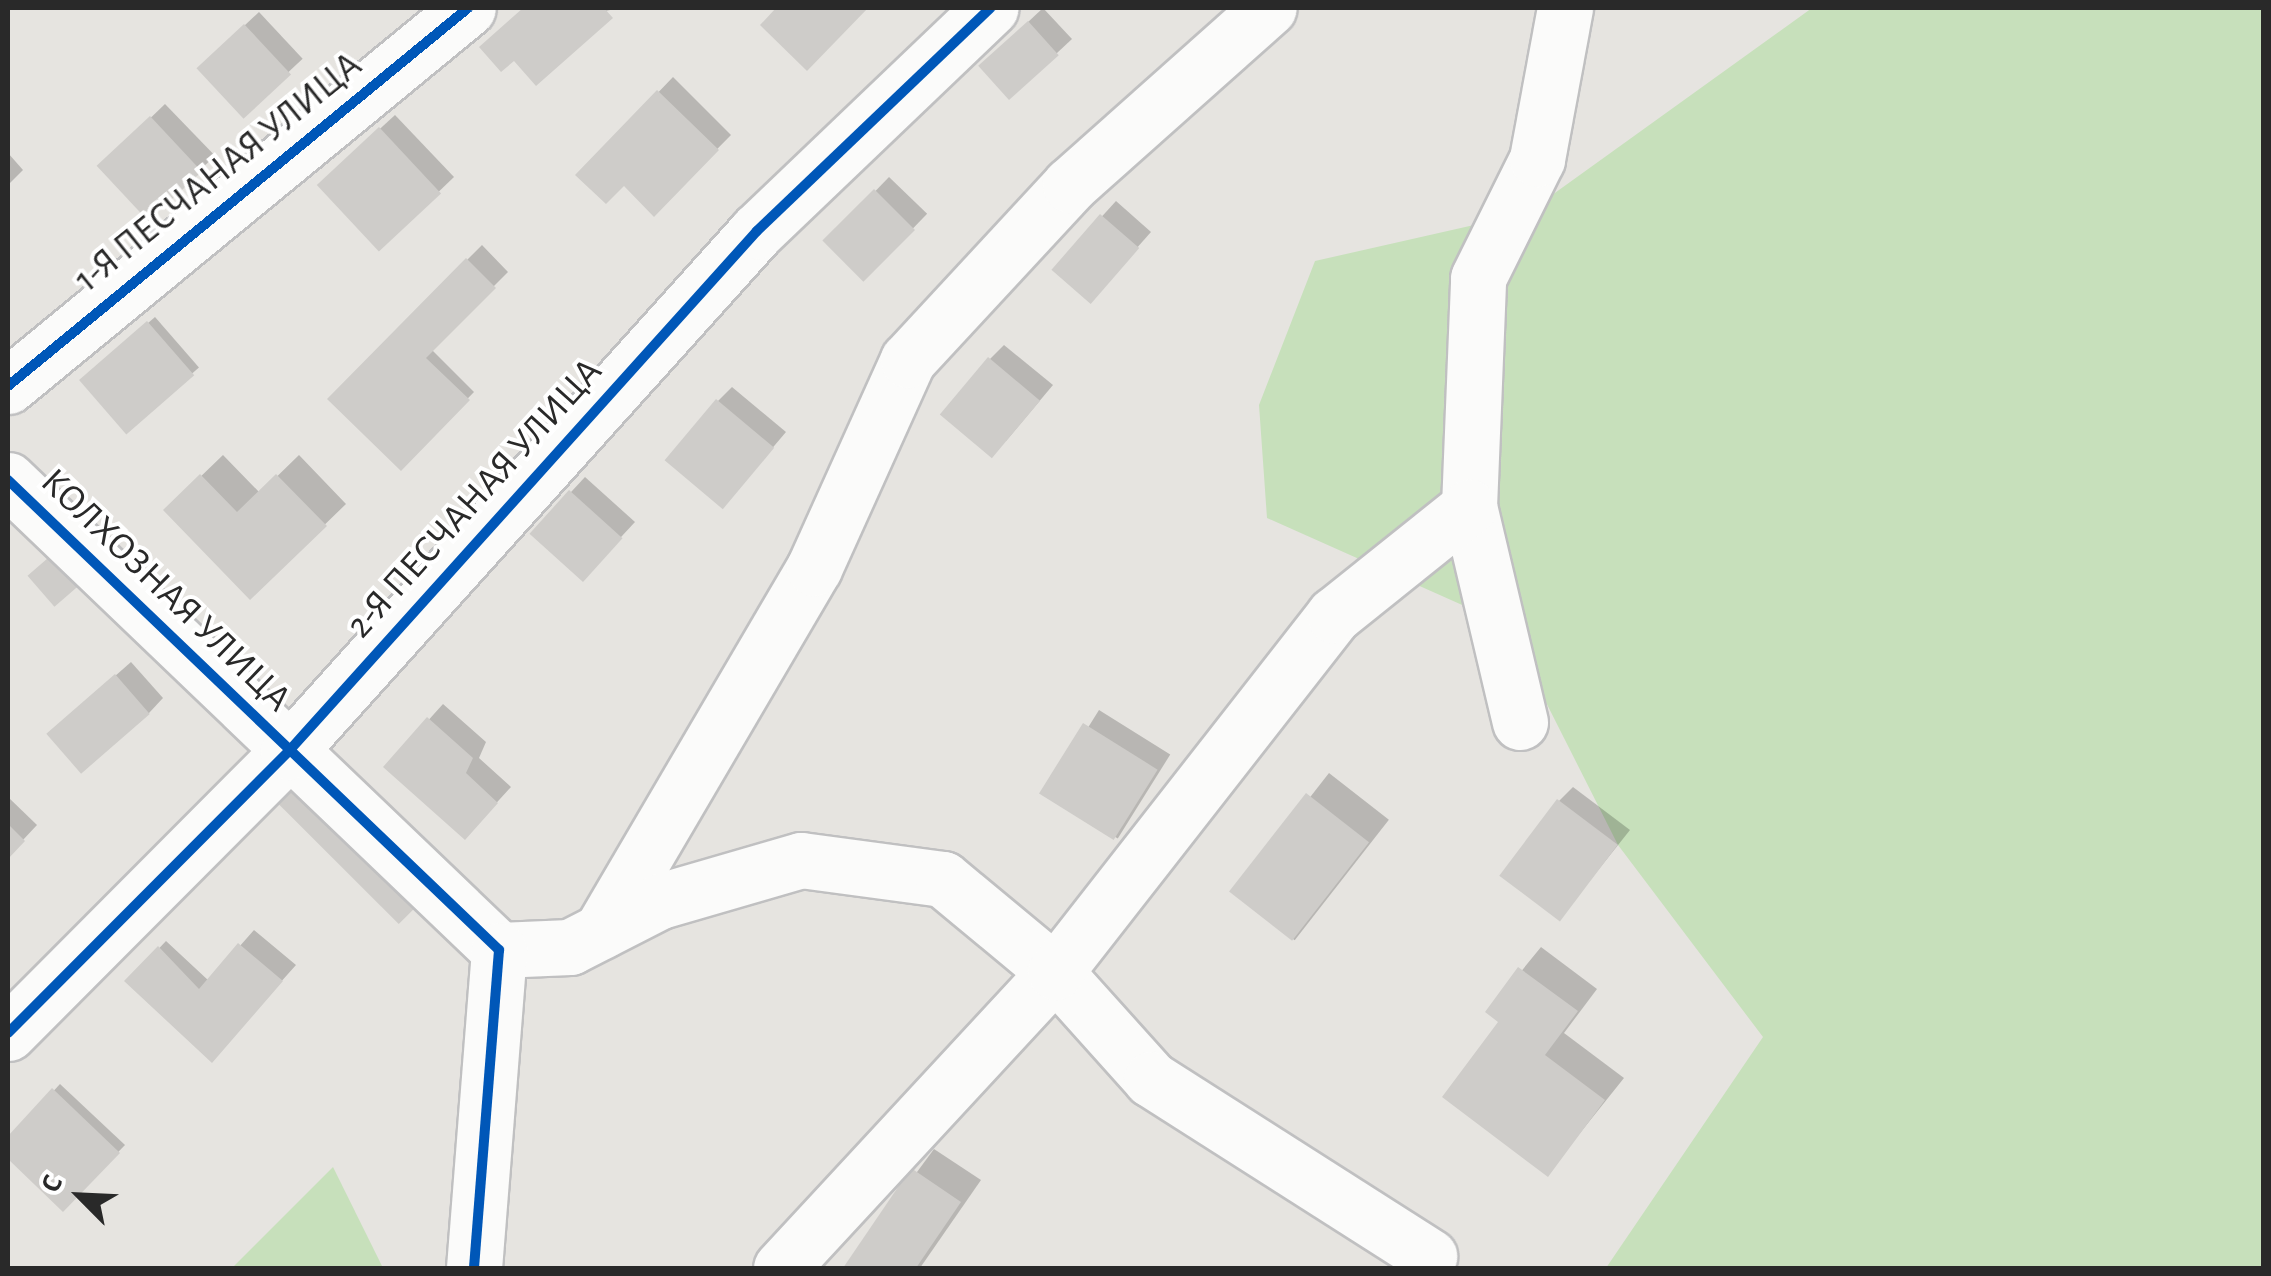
<!DOCTYPE html>
<html>
<head>
<meta charset="utf-8">
<style>
  body { margin:0 }
  #map { position:relative; width:2271px; height:1276px; overflow:hidden; background:#e6e4e0; font-family:"Alegreya Sans",sans-serif }
  div>[style] { position:absolute }
  [style*='--x'] { left:calc(var(--x)*1px); top:calc(var(--y)*1px); width:calc(var(--w)*1px); rotate:calc(var(--a)*1deg) }
  .green>* { inset:0; background:#c7e0bb }
  .shadow>* { inset:0; background:#0003; transform-origin:0 0 }
  .building>* { inset:0; background:#ceccc9; transform-origin:0 0 }
  .roads { filter:drop-shadow(2px 0 #c0c0c1) drop-shadow(-2px 0 #c0c0c1) drop-shadow(0 2px #c0c0c1) drop-shadow(0 -2px #c0c0c1) }
  .minor>* { height:55px; margin:-27.5px; padding:0 27.5px; transform-origin:27.5px; border-radius:27.5px; background:#fbfbfa }
  .cycleway>* { height:10px; margin:-5px; padding:0 5px; transform-origin:5px; border-radius:5px; background:#0057b8 }
  span { translate:-50% -50%; white-space:nowrap; text-align:center; line-height:1.15; -webkit-text-stroke:8px #fff; paint-order:stroke }
  .street-label { font-size:38px; color:#292929 }
  .frame { position:absolute; inset:0; border:10px solid #292929; pointer-events:none }
  .north { position:absolute; left:30px; top:1146px; width:100px; height:100px; -webkit-text-stroke:8px #fff; paint-order:stroke; rotate:294deg; font-size:28px; font-weight:700; line-height:40px; text-align:center; color:#292929 }
  .north::after { content:''; display:block; margin:auto; width:35px; height:45px; background:#292929; clip-path:polygon(50% 0,100% 100%,50% 72%,0 100%) }
</style>
</head>
<body>
<div id="map">
  <div class="green">
    <i style="clip-path:polygon(1812px 8px,2263px 8px,2263px 1268px,1606px 1268px,1763px 1037px,1618px 845px,1507px 625px,1267px 518px,1259px 405px,1315px 261px,1527px 213px)"></i>
    <i style="clip-path:polygon(333px 1167px,383px 1268px,232px 1268px)"></i>
  </div>
  <div class="shadow">
    <i style="clip-path:polygon(525px 8px,620px 8px,496px 33px)"></i>
    <i style="clip-path:polygon(1043px 8px,1072px 39px,1011px 96px,997px 51px)"></i>
    <i style="left:259px;top:12px;width:64px;height:82px;rotate:47deg"></i>
    <i style="clip-path:polygon(673px 77px,731px 135px,654px 213px,624px 183px,579px 175px)"></i>
    <i style="left:165px;top:104px;width:72px;height:89px;rotate:46deg"></i>
    <i style="clip-path:polygon(395px 115px,454px 177px,380px 248px,334px 171px)"></i>
    <i style="clip-path:polygon(8px 153px,23px 170px,8px 185px)"></i>
    <i style="left:889px;top:177px;width:53px;height:90px;rotate:44deg"></i>
    <i style="clip-path:polygon(1116px 201px,1151px 232px,1104px 285px,1055px 268px)"></i>
    <i style="clip-path:polygon(482px 245px,508px 272px,431px 349px,474px 392px,401px 467px,398px 329px)"></i>
    <i style="left:155px;top:317px;width:67px;height:87px;rotate:49deg"></i>
    <i style="clip-path:polygon(1004px 345px,1053px 385px,1006px 441px,990px 359px)"></i>
    <i style="clip-path:polygon(732px 387px,786px 432px,736px 491px,718px 401px)"></i>
    <i style="clip-path:polygon(223px 455px,260px 493px,299px 455px,346px 504px,250px 597px,166px 510px)"></i>
    <i style="clip-path:polygon(585px 477px,635px 522px,595px 565px,532px 534px)"></i>
    <i style="clip-path:polygon(131px 662px,163px 698px,149px 713px,65px 720px)"></i>
    <i style="clip-path:polygon(443px 704px,486px 742px,479px 758px,511px 787px,479px 822px,387px 766px)"></i>
    <i style="left:1099px;top:710px;width:84px;height:99px;rotate:32deg"></i>
    <i style="left:1329px;top:773px;width:76px;height:153px;rotate:38deg"></i>
    <i style="clip-path:polygon(1573px 787px,1630px 830px,1560px 918px,1559px 801px)"></i>
    <i style="clip-path:polygon(8px 797px,37px 825px,8px 856px)"></i>
    <i style="clip-path:polygon(254px 930px,296px 965px,212px 1059px,128px 981px,166px 941px,209px 981px)"></i>
    <i style="clip-path:polygon(1541px 947px,1597px 989px,1564px 1033px,1624px 1078px,1548px 1173px,1502px 1021px,1488px 1012px)"></i>
    <i style="clip-path:polygon(60px 1084px,125px 1145px,63px 1209px,8px 1156px,8px 1140px)"></i>
    <i style="clip-path:polygon(934px 1149px,981px 1180px,920px 1268px,846px 1268px)"></i>
  </div>
  <div class="building">
    <i style="clip-path:polygon(523px 8px,604px 8px,613px 18px,536px 86px,514px 61px,501px 72px,479px 47px)"></i>
    <i style="clip-path:polygon(776px 8px,868px 8px,807px 71px,760px 25px)"></i>
    <i style="left:1028px;top:21px;width:46px;height:67px;rotate:48deg"></i>
    <i style="left:244px;top:24px;width:69px;height:65px;rotate:47deg"></i>
    <i style="clip-path:polygon(657px 90px,719px 150px,654px 217px,624px 186px,606px 204px,575px 175px)"></i>
    <i style="left:150px;top:116px;width:76px;height:73px;rotate:47deg"></i>
    <i style="left:379px;top:127px;width:91px;height:85px;rotate:47deg"></i>
    <i style="left:874px;top:189px;width:58px;height:73px;rotate:45deg"></i>
    <i style="left:1100px;top:214px;width:52px;height:74px;rotate:41deg"></i>
    <i style="clip-path:polygon(466px 258px,496px 288px,426px 358px,470px 400px,401px 471px,327px 399px)"></i>
    <i style="left:147px;top:321px;width:72px;height:90px;rotate:49deg"></i>
    <i style="left:988px;top:357px;width:68px;height:75px;rotate:40deg"></i>
    <i style="left:716px;top:399px;width:76px;height:80px;rotate:40deg"></i>
    <i style="clip-path:polygon(200px 474px,237px 512px,276px 474px,327px 526px,250px 600px,163px 510px)"></i>
    <i style="left:569px;top:490px;width:72px;height:59px;rotate:42deg"></i>
    <i style="left:63px;top:545px;width:41px;height:47px;rotate:49deg"></i>
    <i style="left:115px;top:674px;width:53px;height:91px;rotate:49deg"></i>
    <i style="clip-path:polygon(427px 717px,473px 758px,466px 773px,498px 803px,465px 840px,383px 767px)"></i>
    <i style="left:1083px;top:723px;width:88px;height:83px;rotate:32deg"></i>
    <i style="left:304px;top:777px;width:171px;height:37px;rotate:45deg"></i>
    <i style="left:1306px;top:793px;width:80px;height:125px;rotate:38deg"></i>
    <i style="left:1557px;top:799px;width:76px;height:96px;rotate:37deg"></i>
    <i style="clip-path:polygon(8px 824px,25px 841px,8px 859px)"></i>
    <i style="clip-path:polygon(238px 943px,283px 981px,212px 1063px,124px 981px,158px 946px,199px 989px)"></i>
    <i style="clip-path:polygon(1518px 967px,1578px 1011px,1545px 1055px,1605px 1100px,1548px 1177px,1442px 1097px,1498px 1022px,1485px 1012px)"></i>
    <i style="clip-path:polygon(52px 1088px,120px 1153px,63px 1212px,8px 1159px,8px 1136px)"></i>
    <i style="clip-path:polygon(911px 1168px,961px 1202px,916px 1268px,843px 1268px)"></i>
  </div>
  <div class="roads">
    <div class="minor">
      <i style="--x:8;--y:386;--w:595;--a:-39.41"></i>
      <i style="--x:8;--y:480;--w:680;--a:43.75"></i>
      <i style="--x:1520;--y:722;--w:221;--a:-103.3"></i>
      <i style="--x:1469;--y:507;--w:229;--a:-87.7"></i>
      <i style="--x:1478;--y:278;--w:133;--a:-63.6"></i>
      <i style="--x:1537;--y:159;--w:154;--a:-79.5"></i>
      <i style="--x:601;--y:931;--w:421;--a:-59.6"></i>
      <i style="--x:814;--y:568;--w:228;--a:-65.7"></i>
      <i style="--x:908;--y:360;--w:238;--a:-47.2"></i>
      <i style="--x:1070;--y:185;--w:266;--a:-41.7"></i>
      <i style="--x:499;--y:950;--w:71;--a:-2.4"></i>
      <i style="--x:570;--y:947;--w:101;--a:-27.1"></i>
      <i style="--x:660;--y:901;--w:147;--a:-16.2"></i>
      <i style="--x:801;--y:860;--w:143;--a:7.6"></i>
      <i style="--x:943;--y:879;--w:146;--a:39.7"></i>
      <i style="--x:1055;--y:972;--w:144;--a:48.1"></i>
      <i style="--x:1151;--y:1079;--w:330;--a:32.5"></i>
      <i style="--x:8;--y:1033;--w:397;--a:-45.1"></i>
      <i style="--x:288;--y:752;--w:701;--a:-48.01"></i>
      <i style="--x:757;--y:231;--w:323;--a:-43.7"></i>
      <i style="--x:474;--y:1268;--w:319;--a:-85.5"></i>
      <i style="--x:781;--y:1268;--w:403;--a:-47.2"></i>
      <i style="--x:1055;--y:972;--w:453;--a:-52"></i>
      <i style="--x:1334;--y:615;--w:173;--a:-38.7"></i>
    </div>
  </div>
  <div class="cycleway">
    <i style="--x:8;--y:386;--w:595;--a:-39.41"></i>
    <i style="--x:8;--y:480;--w:680;--a:43.75"></i>
    <i style="--x:499;--y:950;--w:319;--a:94.5"></i>
    <i style="--x:8;--y:1033;--w:397;--a:-45.1"></i>
    <i style="--x:288;--y:752;--w:701;--a:-48.01"></i>
    <i style="--x:757;--y:231;--w:323;--a:-43.7"></i>
  </div>
  <div class="street-label">
    <span style="left:219px;top:173px;rotate:-39deg">1-Я ПЕСЧАНАЯ УЛИЦА</span>
    <span style="left:475px;top:499px;rotate:-48deg">2-Я ПЕСЧАНАЯ УЛИЦА</span>
    <span style="left:165px;top:591px;rotate:44deg">КОЛХОЗНАЯ УЛИЦА</span>
  </div>
  <div class="frame"></div>
  <div class="north">С</div>
</div>
</body>
</html>
